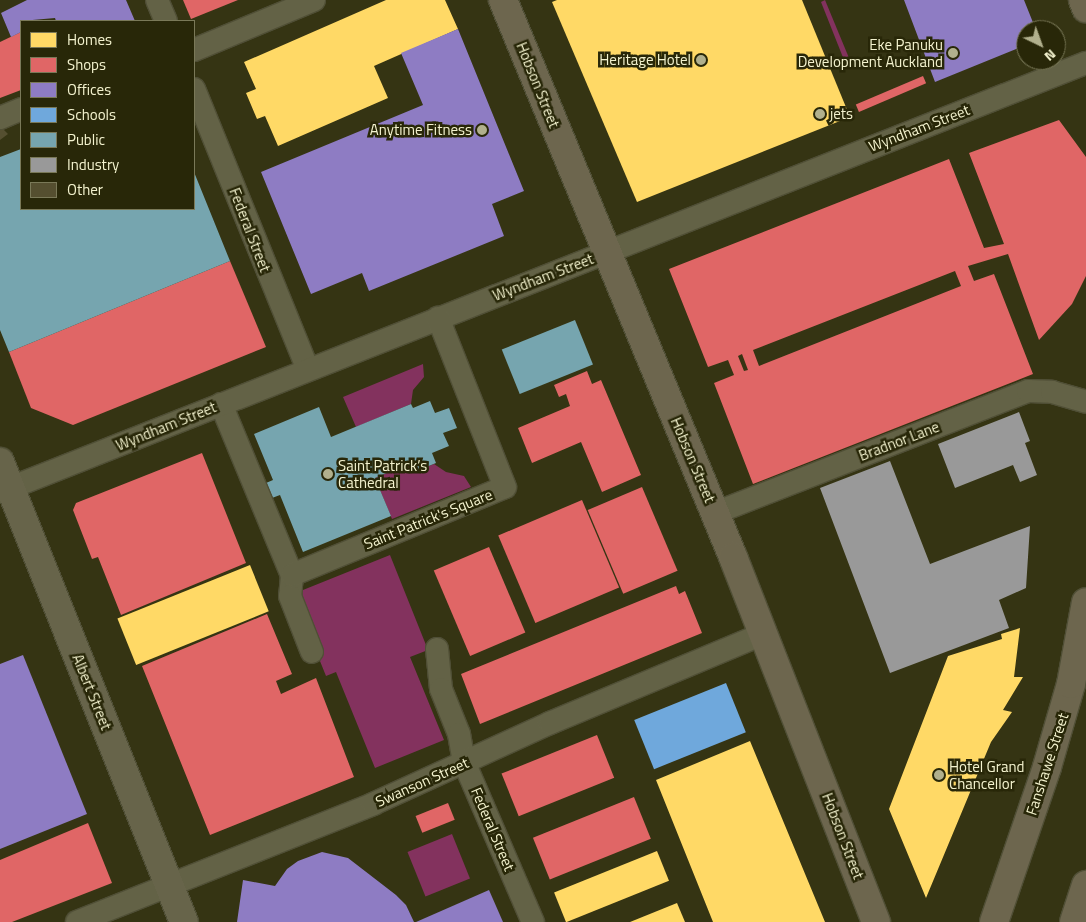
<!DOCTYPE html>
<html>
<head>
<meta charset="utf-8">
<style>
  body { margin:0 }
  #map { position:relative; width:1086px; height:922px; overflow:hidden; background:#353413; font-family:"Titillium Web",sans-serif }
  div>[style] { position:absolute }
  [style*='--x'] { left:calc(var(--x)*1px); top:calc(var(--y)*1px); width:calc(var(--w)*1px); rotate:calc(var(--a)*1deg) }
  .green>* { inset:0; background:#83325e; transform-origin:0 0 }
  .homes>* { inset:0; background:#ffd966; transform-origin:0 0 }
  .shops>* { inset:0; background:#e06666; transform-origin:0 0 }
  .offices>* { inset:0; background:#8e7cc3 }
  .schools>* { inset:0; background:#6fa8dc; transform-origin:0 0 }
  .public>* { inset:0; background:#76a5af; transform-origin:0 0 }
  .industry>* { inset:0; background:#999 }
  .building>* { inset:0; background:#554f30 }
  .roads { filter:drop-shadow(1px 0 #504f36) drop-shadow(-1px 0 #504f36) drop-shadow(0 1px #504f36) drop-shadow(0 -1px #504f36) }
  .street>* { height:22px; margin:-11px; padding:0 11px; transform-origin:11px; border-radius:11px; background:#636246 }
  .secondary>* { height:28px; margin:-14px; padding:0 14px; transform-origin:14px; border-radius:14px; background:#67644a }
  .primary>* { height:28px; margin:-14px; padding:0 14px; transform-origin:14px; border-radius:14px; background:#6d664e }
  .dots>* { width:14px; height:14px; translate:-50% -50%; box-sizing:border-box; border:2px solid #282708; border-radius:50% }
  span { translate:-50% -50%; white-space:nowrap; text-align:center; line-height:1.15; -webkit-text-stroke:5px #282708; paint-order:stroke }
  .poi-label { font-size:15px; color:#f4f3cf }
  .right { translate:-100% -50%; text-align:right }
  .left { translate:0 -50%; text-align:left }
  .street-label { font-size:15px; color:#f4f3cf }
  .legend { position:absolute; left:20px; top:20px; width:175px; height:190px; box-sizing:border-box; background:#282708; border:1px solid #7a7958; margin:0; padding:6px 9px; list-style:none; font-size:15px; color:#f4f3cf }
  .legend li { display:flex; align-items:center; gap:10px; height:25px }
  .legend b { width:25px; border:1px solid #7a7958 }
  .north { position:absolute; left:1016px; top:20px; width:50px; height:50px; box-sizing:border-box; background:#282708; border:1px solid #7a7958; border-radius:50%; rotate:138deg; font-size:14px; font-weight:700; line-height:20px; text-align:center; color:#f4f3cf }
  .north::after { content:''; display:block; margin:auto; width:18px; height:22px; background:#b1b08d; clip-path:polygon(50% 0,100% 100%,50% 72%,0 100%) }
</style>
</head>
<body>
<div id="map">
  <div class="green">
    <i style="clip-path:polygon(825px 0,849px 58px,844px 60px,821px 2px)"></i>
    <i style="clip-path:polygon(423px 364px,424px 377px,413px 390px,411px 404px,356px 427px,343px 397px)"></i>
    <i style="clip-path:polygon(415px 461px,419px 470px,434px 464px,446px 472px,464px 476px,471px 487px,392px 519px,375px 478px)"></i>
    <i style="clip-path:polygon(390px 555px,428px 650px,410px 657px,444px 740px,375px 768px,336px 672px,326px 676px,293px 594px)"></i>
    <i style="left:452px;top:834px;width:48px;height:48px;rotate:68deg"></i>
  </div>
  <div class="homes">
    <i style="clip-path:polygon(386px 0,445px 0,458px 29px,374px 66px,388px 98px,278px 146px,265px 116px,257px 119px,246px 93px,256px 89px,244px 62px)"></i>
    <i style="clip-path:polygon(557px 0,802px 0,850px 117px,637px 202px,552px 2px)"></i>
    <i style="left:250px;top:565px;width:50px;height:143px;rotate:68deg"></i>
    <i style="clip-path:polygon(1020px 628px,1014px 677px,1023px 677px,1003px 710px,1012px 712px,991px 742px,926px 898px,889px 809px,948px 656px,1002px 639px,1001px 634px)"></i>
    <i style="clip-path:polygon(750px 741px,774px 799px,825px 922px,713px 922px,656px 780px)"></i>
    <i style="left:657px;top:851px;width:32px;height:111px;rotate:68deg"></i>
    <i style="clip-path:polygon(677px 903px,685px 922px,630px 922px)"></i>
  </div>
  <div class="shops">
    <i style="clip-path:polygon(183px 0,238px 0,191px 19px)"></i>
    <i style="clip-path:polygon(21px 32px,21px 90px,0 98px,0 42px)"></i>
    <i style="left:923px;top:76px;width:8px;height:73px;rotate:67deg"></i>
    <i style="clip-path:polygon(evenodd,1059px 120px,1086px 157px,1086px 276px,1072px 304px,1039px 340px,1008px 254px,968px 266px,974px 281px,994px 274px,1033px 374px,753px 484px,714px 383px,734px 375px,728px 360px,708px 367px,669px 269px,949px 159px,984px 248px,1004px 244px,969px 153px,1059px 120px,955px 271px,961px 286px,759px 366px,753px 350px,955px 271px,1059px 120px,742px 354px,748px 370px,744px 371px,738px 356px,742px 354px)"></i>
    <i style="clip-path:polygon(230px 261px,266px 347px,73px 425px,31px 408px,9px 352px)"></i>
    <i style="clip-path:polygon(587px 371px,592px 384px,601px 380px,641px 475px,602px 492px,581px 442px,532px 463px,518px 428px,570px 406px,566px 394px,559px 397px,554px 385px)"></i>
    <i style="clip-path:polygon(202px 453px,246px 563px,121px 615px,98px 557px,92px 559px,73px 510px,76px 503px)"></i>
    <i style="left:642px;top:487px;width:91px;height:59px;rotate:67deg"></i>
    <i style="left:582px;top:500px;width:95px;height:91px;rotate:67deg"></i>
    <i style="left:489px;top:547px;width:93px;height:60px;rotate:67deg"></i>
    <i style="clip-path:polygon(676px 586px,679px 594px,685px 591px,702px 633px,480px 724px,461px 674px)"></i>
    <i style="clip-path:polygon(267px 614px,292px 674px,276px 681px,281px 694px,316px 678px,354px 777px,210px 835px,142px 666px)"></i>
    <i style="left:597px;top:735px;width:46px;height:103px;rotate:68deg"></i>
    <i style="left:634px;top:797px;width:45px;height:109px;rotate:68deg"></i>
    <i style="left:448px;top:803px;width:18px;height:35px;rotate:68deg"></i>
    <i style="clip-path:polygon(88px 823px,112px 883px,12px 922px,0 922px,0 860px)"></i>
  </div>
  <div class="offices">
    <i style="clip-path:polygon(27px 0,126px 0,135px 21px,56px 21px,55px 18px,21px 21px,21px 32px,11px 37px,1px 13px)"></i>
    <i style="clip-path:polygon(904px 0,1024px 0,1036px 30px,1026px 30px,1026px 45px,935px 82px)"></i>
    <i style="clip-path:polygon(458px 29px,524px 191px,492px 204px,504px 236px,369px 291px,362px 273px,311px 294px,261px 172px,423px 105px,401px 53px)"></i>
    <i style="clip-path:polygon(23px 655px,87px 814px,0 849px,0 664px)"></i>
    <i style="clip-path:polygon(322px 852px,348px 858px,396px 895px,406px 905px,414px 922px,237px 922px,243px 880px,275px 886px,287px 869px,298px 861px)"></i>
    <i style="clip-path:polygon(489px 890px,503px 922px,416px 922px)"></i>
  </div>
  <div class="schools">
    <i style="left:726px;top:683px;width:53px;height:99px;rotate:68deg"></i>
  </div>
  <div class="public">
    <i style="clip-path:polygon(21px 149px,21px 209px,194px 209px,194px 172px,230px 261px,9px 352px,0 330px,0 157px)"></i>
    <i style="left:575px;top:320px;width:48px;height:79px;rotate:68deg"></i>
    <i style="clip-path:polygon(430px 401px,435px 413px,449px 408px,457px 428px,443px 433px,449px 446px,432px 453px,436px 463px,419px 470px,415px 461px,375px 478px,391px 516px,303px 552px,280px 495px,272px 498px,266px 483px,273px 480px,254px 434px,319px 407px,331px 437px,411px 404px,413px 408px)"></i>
  </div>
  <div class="industry">
    <i style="clip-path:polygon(1019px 412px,1030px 441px,1025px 443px,1037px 475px,1020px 482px,1013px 465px,955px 488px,938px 444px)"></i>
    <i style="clip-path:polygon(890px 461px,930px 564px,1030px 526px,1026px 588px,999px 600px,1009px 628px,890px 673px,820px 488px)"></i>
  </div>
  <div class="building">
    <i style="clip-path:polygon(0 126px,8px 134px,0 140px)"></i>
  </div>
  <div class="roads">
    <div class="street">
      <i style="--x:157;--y:0;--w:23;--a:67"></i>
      <i style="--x:194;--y:50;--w:130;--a:-22.6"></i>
      <i style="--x:194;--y:89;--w:303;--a:67.9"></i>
      <i style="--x:0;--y:118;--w:23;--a:-23"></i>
      <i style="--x:221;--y:404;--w:185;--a:67.5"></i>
      <i style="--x:292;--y:575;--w:21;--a:95"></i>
      <i style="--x:290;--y:596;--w:60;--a:68.6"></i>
      <i style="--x:0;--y:492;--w:1168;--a:-21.56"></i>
      <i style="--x:715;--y:513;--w:336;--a:-21.3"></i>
      <i style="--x:1028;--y:391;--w:24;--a:2"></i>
      <i style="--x:1052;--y:392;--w:35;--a:16"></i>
      <i style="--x:292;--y:575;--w:230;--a:-22.4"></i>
      <i style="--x:505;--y:487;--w:182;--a:-111.6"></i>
      <i style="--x:437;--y:649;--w:40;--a:84.3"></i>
      <i style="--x:441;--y:689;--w:48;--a:68.2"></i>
      <i style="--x:459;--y:734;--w:28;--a:80"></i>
      <i style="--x:464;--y:762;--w:174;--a:66.7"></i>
      <i style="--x:77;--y:922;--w:319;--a:-21.7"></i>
      <i style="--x:373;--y:804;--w:195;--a:-24.6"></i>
      <i style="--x:550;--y:723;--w:231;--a:-22.7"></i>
    </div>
    <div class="secondary">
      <i style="--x:0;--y:462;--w:495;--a:68.2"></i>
    </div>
    <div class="primary">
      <i style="--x:503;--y:0;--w:603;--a:67.56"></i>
      <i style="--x:733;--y:557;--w:392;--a:68.6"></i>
      <i style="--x:1083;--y:0;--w:9;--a:69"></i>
      <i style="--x:994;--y:922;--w:164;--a:-71.1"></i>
      <i style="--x:1047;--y:767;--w:86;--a:-73.9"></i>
      <i style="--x:1071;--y:684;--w:83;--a:-79.6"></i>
      <i style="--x:1074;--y:922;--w:39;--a:-72"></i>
    </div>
  </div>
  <div class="dots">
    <i style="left:953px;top:53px;background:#b1b08d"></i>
    <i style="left:701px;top:60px;background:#b1b08d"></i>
    <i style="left:820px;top:114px;background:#b1b08d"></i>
    <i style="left:482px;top:130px;background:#b1b08d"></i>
    <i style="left:328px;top:474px;background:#b1b08d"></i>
    <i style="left:939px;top:775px;background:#b1b08d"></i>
  </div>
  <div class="poi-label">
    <span class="right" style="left:943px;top:53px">Eke Panuku<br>Development Auckland</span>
    <span class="right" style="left:691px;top:60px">Heritage Hotel</span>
    <span class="left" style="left:830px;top:114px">jets</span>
    <span class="right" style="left:472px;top:130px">Anytime Fitness</span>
    <span class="left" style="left:338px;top:474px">Saint Patrick’s<br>Cathedral</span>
    <span class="left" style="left:949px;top:775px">Hotel Grand<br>Chancellor</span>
  </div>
  <div class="street-label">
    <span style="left:538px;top:85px;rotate:68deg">Hobson Street</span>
    <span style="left:919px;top:128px;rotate:-21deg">Wyndham Street</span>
    <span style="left:250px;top:230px;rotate:69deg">Federal Street</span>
    <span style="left:543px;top:277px;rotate:-21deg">Wyndham Street</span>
    <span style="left:166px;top:426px;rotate:-22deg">Wyndham Street</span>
    <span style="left:899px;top:441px;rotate:-21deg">Bradnor Lane</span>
    <span style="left:693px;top:460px;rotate:67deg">Hobson Street</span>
    <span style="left:428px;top:519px;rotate:-22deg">Saint Patrick's Square</span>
    <span style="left:92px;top:692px;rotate:68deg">Albert Street</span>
    <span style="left:1047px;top:764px;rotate:-72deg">Fanshawe Street</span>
    <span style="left:422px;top:782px;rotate:-24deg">Swanson Street</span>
    <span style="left:493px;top:829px;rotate:67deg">Federal Street</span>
    <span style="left:843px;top:836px;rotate:69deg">Hobson Street</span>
  </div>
  <ul class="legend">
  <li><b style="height:14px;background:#ffd966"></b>Homes</li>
  <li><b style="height:14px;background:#e06666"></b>Shops</li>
  <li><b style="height:14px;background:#8e7cc3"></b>Offices</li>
  <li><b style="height:14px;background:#6fa8dc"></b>Schools</li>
  <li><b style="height:14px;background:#76a5af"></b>Public</li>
  <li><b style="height:14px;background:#999"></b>Industry</li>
  <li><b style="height:14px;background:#554f30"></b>Other</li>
  </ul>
  <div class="north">N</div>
</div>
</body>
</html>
